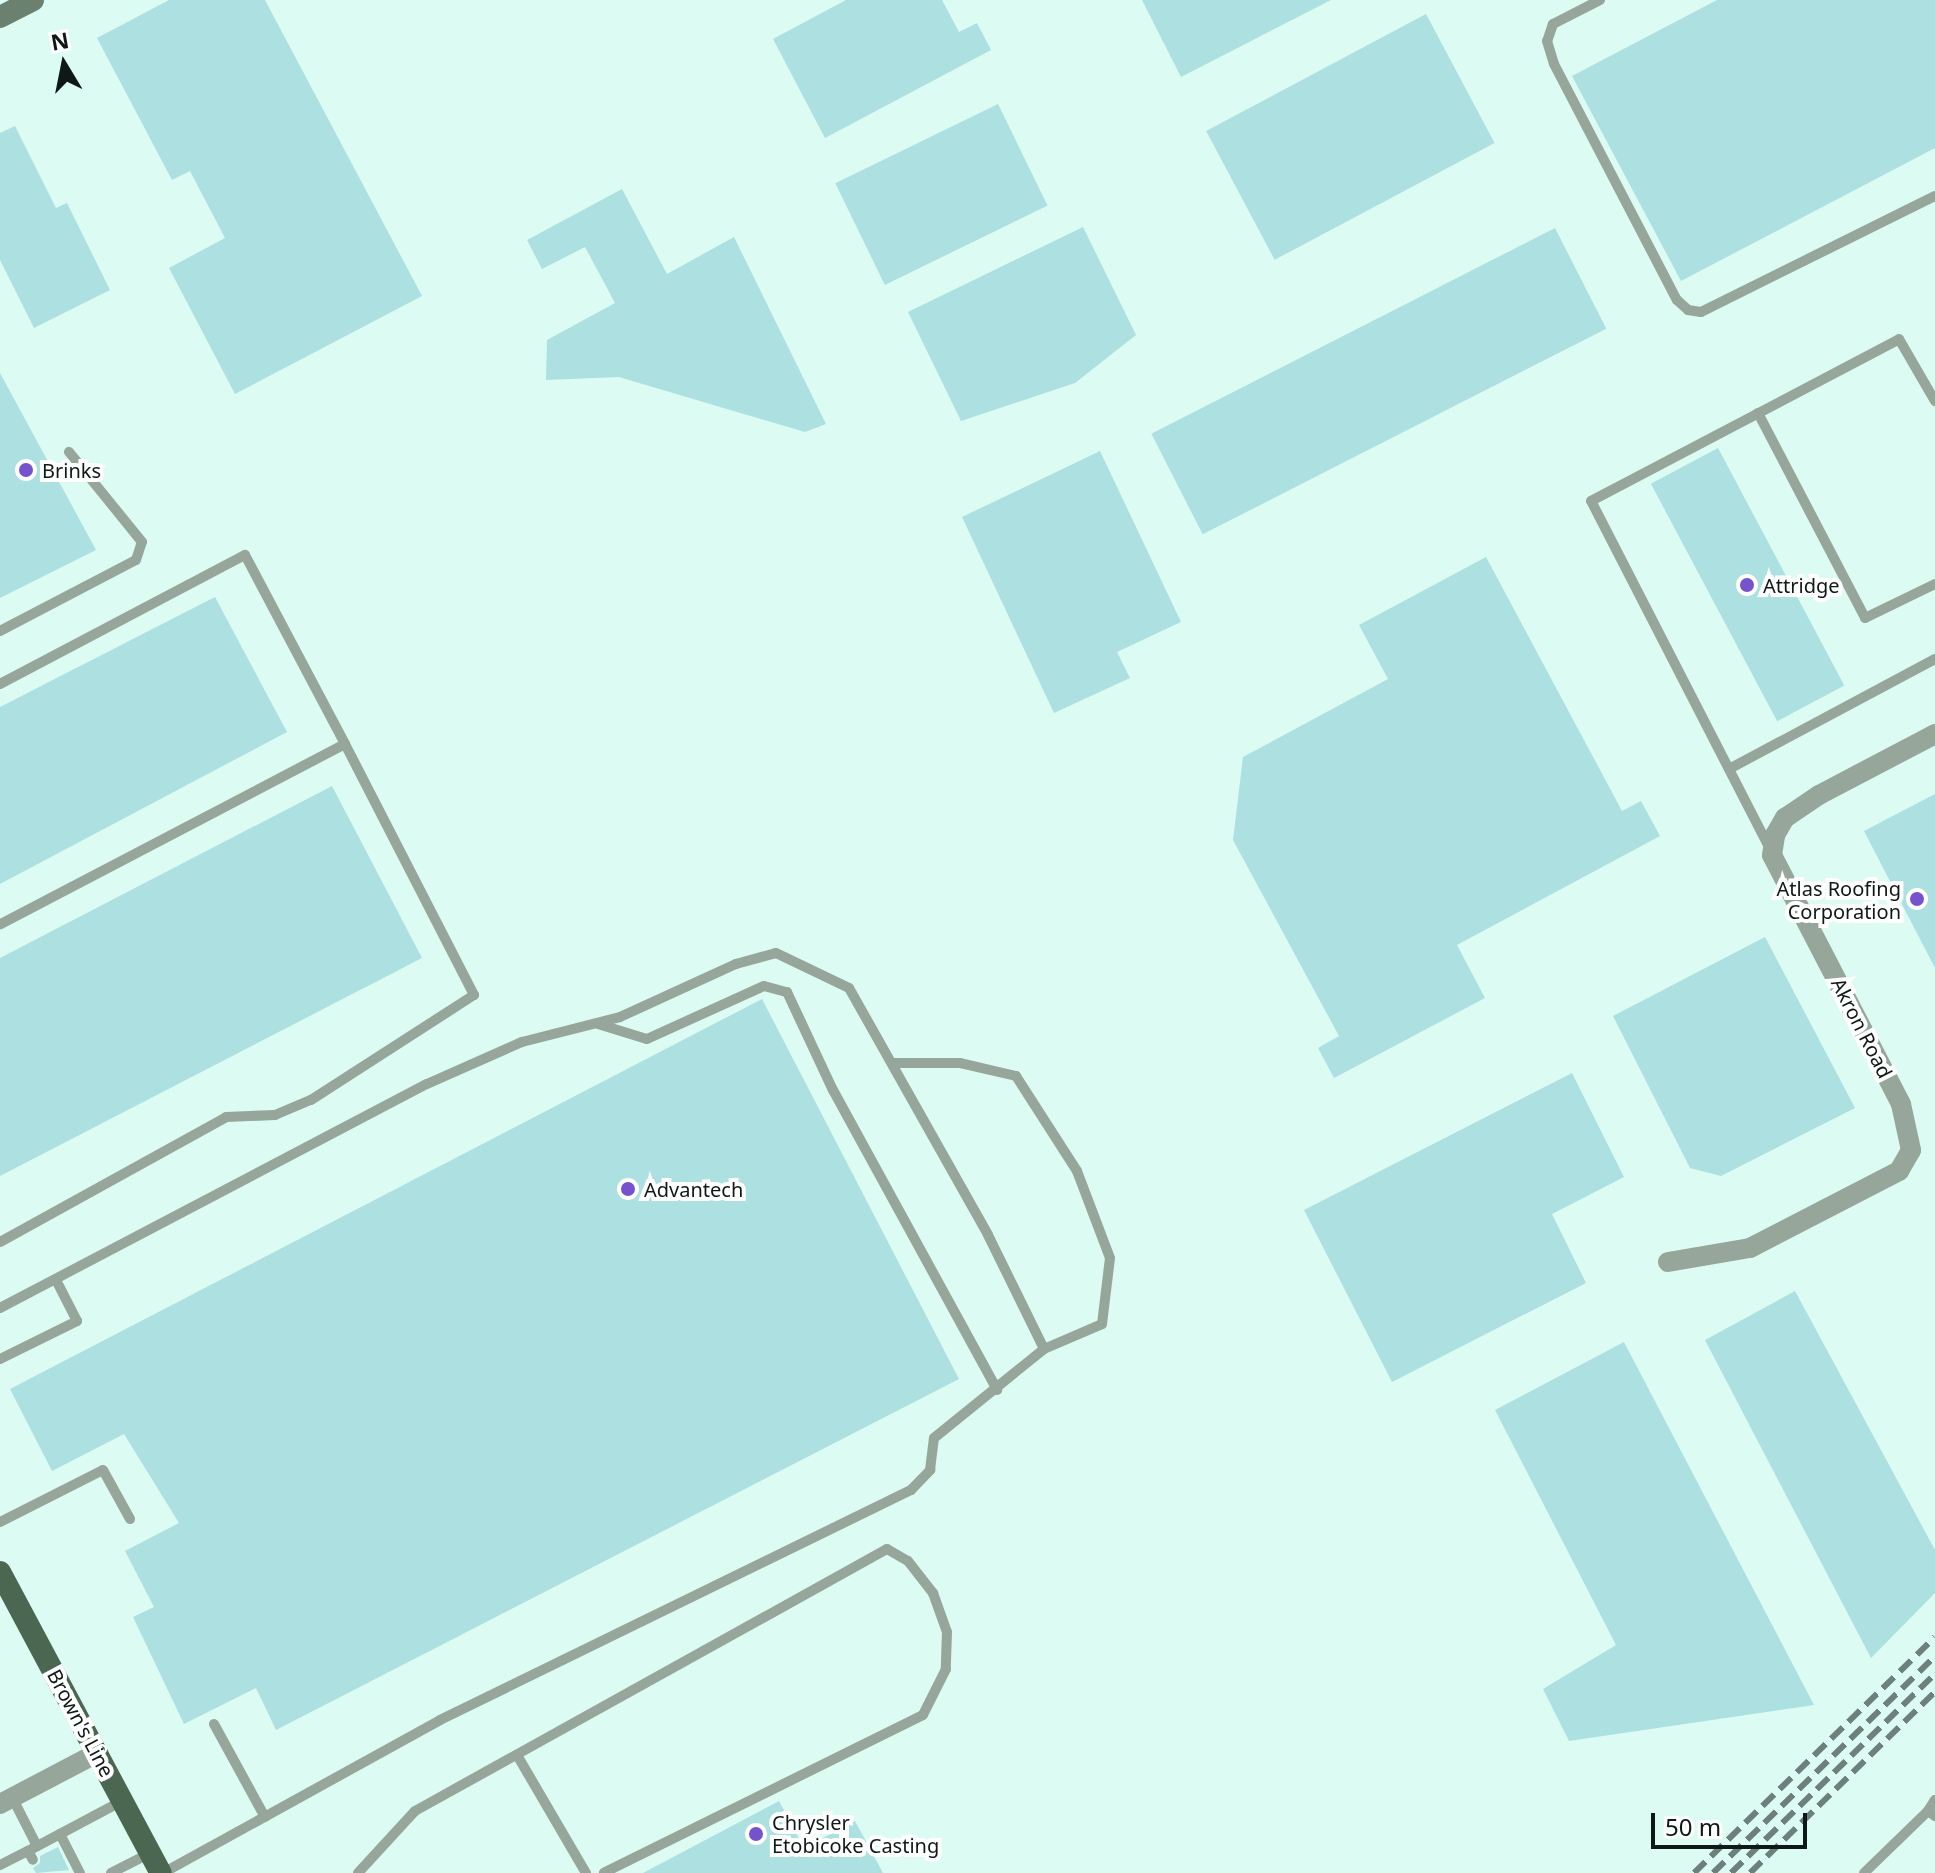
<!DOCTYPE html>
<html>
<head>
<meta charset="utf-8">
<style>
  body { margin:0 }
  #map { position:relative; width:1935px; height:1873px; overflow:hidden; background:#dcfbf2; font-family:"Noto Sans",sans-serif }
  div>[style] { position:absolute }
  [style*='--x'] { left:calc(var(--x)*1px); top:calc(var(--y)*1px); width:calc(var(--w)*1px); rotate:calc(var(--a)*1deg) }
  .building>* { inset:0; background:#ace0e1; transform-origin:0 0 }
  .service>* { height:10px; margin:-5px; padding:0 5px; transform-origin:5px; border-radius:5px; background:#97a69a }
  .minor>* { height:20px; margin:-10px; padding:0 10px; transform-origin:10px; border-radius:10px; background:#97a69a }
  .secondary>* { height:22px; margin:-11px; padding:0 11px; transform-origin:11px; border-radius:11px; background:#6b806f }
  .primary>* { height:22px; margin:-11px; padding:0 11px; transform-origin:11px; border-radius:11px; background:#4b6651 }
  .rail>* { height:6px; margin-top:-3px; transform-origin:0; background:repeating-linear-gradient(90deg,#6d817b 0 16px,transparent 0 24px) }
  .dots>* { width:22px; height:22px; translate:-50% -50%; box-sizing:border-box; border:4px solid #fff; border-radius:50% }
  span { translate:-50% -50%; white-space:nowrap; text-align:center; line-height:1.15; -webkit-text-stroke:8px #fff; paint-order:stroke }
  .poi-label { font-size:20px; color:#0e1916 }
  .left { translate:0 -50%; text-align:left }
  .right { translate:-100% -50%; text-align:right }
  .street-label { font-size:20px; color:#0e1916 }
  .north { position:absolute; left:24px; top:24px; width:80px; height:80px; -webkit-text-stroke:6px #fff; paint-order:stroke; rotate:350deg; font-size:22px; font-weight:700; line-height:32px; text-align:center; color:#0e1916 }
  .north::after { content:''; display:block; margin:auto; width:28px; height:36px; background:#0e1916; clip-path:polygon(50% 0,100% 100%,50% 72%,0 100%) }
  .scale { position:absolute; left:1651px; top:1813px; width:156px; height:36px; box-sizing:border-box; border:4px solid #0e1916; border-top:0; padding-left:10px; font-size:24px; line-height:28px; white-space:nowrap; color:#0e1916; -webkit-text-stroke:6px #fff; paint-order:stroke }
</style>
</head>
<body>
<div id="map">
  <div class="building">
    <i style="clip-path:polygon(169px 0,265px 0,422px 296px,235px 394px,169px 268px,225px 238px,190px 171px,172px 180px,97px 38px)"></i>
    <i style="clip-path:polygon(846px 0,942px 0,959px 32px,977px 23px,991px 50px,825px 138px,773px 39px)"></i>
    <i style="clip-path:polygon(1142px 0,1331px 0,1181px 77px)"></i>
    <i style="clip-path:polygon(1717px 0,1935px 0,1935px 148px,1681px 281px,1572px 76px)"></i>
    <i style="left:1426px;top:14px;width:146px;height:249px;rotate:62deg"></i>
    <i style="left:998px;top:104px;width:113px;height:181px;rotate:64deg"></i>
    <i style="clip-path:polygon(15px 126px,56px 208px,67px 203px,110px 290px,34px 328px,0 260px,0 133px)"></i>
    <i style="clip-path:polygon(622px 189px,667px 274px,734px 237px,826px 424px,805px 432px,619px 377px,546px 380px,547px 340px,615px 303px,585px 247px,542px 269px,527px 240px)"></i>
    <i style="clip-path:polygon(1083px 227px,1136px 335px,1075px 383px,961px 421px,908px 312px)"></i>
    <i style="left:1555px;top:228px;width:113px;height:453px;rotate:63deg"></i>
    <i style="clip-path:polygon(0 373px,96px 550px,0 598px)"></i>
    <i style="left:1718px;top:448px;width:269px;height:76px;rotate:62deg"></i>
    <i style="clip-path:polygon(1100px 451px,1181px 622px,1117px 652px,1130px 678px,1054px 713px,962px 517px)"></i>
    <i style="clip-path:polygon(1486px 557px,1622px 811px,1641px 801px,1660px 836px,1457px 945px,1485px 998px,1334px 1078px,1318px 1048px,1339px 1036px,1233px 840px,1243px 757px,1388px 679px,1359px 625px)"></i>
    <i style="clip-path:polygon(215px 597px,287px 732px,0 884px,0 707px)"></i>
    <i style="clip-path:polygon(332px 786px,422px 958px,0 1176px,0 958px)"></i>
    <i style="clip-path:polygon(1935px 794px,1935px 968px,1864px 831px)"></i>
    <i style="clip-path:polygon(1765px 937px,1855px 1108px,1721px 1176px,1690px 1168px,1613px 1016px)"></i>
    <i style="clip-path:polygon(762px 999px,959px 1379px,276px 1730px,256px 1688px,184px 1724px,133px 1617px,154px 1607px,125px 1551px,179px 1523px,124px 1434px,52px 1471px,10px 1389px)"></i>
    <i style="clip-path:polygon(1572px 1073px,1624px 1177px,1552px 1214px,1586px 1283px,1392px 1382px,1304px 1210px)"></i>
    <i style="clip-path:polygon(1795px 1291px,1935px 1550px,1935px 1593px,1871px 1658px,1705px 1340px)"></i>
    <i style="clip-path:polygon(1624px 1342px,1814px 1705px,1569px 1741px,1543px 1689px,1616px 1645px,1495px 1410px)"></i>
    <i style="clip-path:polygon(779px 1801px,804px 1848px,855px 1821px,883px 1873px,643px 1873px)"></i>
    <i style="clip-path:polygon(58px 1847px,69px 1870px,36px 1873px,33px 1868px,40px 1863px,40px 1856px)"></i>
  </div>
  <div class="service">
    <i style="--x:1600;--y:0;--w:53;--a:152.9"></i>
    <i style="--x:1553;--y:24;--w:18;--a:109"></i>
    <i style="--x:1547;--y:41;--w:24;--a:73"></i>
    <i style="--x:1554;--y:64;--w:266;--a:62.5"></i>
    <i style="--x:1677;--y:300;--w:15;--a:42"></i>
    <i style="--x:1688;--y:310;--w:13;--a:9"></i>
    <i style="--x:1701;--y:312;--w:261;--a:-26.4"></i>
    <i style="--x:1758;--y:413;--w:231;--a:62.4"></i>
    <i style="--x:1865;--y:618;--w:78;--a:-25.9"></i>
    <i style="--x:0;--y:631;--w:153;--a:-27.6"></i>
    <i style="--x:136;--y:560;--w:19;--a:-72"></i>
    <i style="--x:142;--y:542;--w:116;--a:-129"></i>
    <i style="--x:0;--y:684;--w:277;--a:-27.8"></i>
    <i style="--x:245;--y:555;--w:214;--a:62.1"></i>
    <i style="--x:345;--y:744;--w:389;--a:152.4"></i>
    <i style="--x:1729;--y:769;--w:234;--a:-28.1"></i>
    <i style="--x:1770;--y:849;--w:391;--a:-117.2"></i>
    <i style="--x:1591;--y:501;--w:348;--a:-27.7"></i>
    <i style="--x:1899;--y:339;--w:72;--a:59.9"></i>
    <i style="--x:598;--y:1024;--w:51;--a:17"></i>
    <i style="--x:647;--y:1039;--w:128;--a:-24.4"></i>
    <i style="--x:764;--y:986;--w:24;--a:15"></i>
    <i style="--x:787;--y:992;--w:108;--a:64.9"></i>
    <i style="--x:833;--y:1090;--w:342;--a:61.3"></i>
    <i style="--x:0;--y:1242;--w:258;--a:-28.9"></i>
    <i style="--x:226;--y:1117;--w:49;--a:-2.3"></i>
    <i style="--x:275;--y:1115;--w:39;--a:-23"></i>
    <i style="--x:311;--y:1100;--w:194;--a:-32.8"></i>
    <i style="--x:474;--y:995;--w:282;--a:-117.2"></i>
    <i style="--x:0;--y:1308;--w:482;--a:-27.7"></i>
    <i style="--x:427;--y:1084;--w:104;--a:-23.9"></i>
    <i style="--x:522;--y:1042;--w:101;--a:-14.3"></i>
    <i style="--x:620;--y:1017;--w:128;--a:-24.6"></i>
    <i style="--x:736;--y:964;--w:41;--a:-15.4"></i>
    <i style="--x:776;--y:953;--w:81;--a:25.6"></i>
    <i style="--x:849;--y:988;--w:283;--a:60.6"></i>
    <i style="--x:988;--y:1235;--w:127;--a:63.8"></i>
    <i style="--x:0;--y:1359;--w:86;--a:-26.3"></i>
    <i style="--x:77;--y:1321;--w:46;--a:-117.1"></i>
    <i style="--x:0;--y:1522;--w:115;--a:-26.8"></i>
    <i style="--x:103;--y:1470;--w:56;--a:61.1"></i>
    <i style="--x:214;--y:1724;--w:106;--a:61.3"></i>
    <i style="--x:517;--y:1755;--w:137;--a:59.7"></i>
    <i style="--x:12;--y:1797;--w:55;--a:63"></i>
    <i style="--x:1928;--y:1811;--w:13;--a:-58"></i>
    <i style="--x:60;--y:1834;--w:44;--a:62.9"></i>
    <i style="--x:28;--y:1851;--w:106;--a:-28"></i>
    <i style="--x:0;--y:1865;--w:31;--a:-27"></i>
    <i style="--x:28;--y:1851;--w:10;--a:61"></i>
    <i style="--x:111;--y:1873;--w:44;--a:-27.1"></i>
    <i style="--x:163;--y:1873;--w:316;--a:-28.9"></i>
    <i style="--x:440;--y:1720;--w:524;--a:-26.03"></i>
    <i style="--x:911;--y:1490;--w:28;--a:-46"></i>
    <i style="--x:930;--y:1470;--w:32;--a:-83"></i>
    <i style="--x:934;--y:1438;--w:141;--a:-39"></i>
    <i style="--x:1044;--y:1349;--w:63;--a:-23.3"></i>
    <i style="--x:1102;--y:1324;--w:66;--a:-83.1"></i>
    <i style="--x:1110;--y:1258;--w:93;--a:-110.8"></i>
    <i style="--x:1077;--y:1171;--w:113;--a:-122.7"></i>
    <i style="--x:1016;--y:1076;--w:57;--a:-166.9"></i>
    <i style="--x:960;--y:1063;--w:67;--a:180"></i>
    <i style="--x:358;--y:1873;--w:84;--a:-47.4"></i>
    <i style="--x:415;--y:1811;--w:540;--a:-29.03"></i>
    <i style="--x:887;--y:1549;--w:24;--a:30"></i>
    <i style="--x:908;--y:1561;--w:41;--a:52"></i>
    <i style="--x:933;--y:1593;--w:41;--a:70.3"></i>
    <i style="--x:947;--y:1632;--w:37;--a:92"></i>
    <i style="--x:946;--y:1669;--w:51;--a:116.6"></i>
    <i style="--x:923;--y:1715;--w:356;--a:153.7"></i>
    <i style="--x:1864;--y:1873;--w:89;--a:-44.1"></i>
    <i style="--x:1928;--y:1811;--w:9;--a:36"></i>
  </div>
  <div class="minor">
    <i style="--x:1668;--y:1262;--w:83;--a:-9.7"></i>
    <i style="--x:1750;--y:1248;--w:168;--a:-27.3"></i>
    <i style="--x:1899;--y:1171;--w:24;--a:-60"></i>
    <i style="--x:1911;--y:1150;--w:47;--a:-102.3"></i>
    <i style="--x:1901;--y:1104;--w:280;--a:-117.4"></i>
    <i style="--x:1772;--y:855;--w:20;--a:-81"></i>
    <i style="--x:1775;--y:835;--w:20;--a:-60"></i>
    <i style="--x:1785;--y:818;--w:41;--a:-34.1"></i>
    <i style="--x:1819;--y:795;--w:131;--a:-27.7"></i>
    <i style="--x:0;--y:1804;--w:110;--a:-27.7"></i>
  </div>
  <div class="secondary">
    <i style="--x:0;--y:17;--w:37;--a:-27"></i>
  </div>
  <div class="primary">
    <i style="--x:0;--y:1572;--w:341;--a:61.9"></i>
  </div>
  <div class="rail">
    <i style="--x:1694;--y:1873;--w:337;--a:-44.4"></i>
    <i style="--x:1713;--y:1873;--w:310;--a:-44.3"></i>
    <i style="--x:1731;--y:1873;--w:285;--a:-44.3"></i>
    <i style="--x:1750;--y:1873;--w:259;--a:-44.4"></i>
  </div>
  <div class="dots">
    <i style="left:26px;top:470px;background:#7553cc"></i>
    <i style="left:1747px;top:585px;background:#7553cc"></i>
    <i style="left:1917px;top:899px;background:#7553cc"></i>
    <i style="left:628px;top:1189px;background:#7553cc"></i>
    <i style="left:756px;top:1834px;background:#7553cc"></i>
  </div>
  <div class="poi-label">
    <span class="left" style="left:42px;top:470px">Brinks</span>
    <span class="left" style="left:1763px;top:585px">Attridge</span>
    <span class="right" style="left:1901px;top:900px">Atlas Roofing<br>Corporation</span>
    <span class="left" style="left:644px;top:1189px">Advantech</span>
    <span class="left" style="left:772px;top:1834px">Chrysler<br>Etobicoke Casting</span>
  </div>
  <div class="street-label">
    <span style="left:1862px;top:1028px;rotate:63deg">Akron Road</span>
    <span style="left:81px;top:1723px;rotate:62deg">Brown's Line</span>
  </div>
  <div class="north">N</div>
  <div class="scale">50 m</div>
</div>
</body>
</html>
